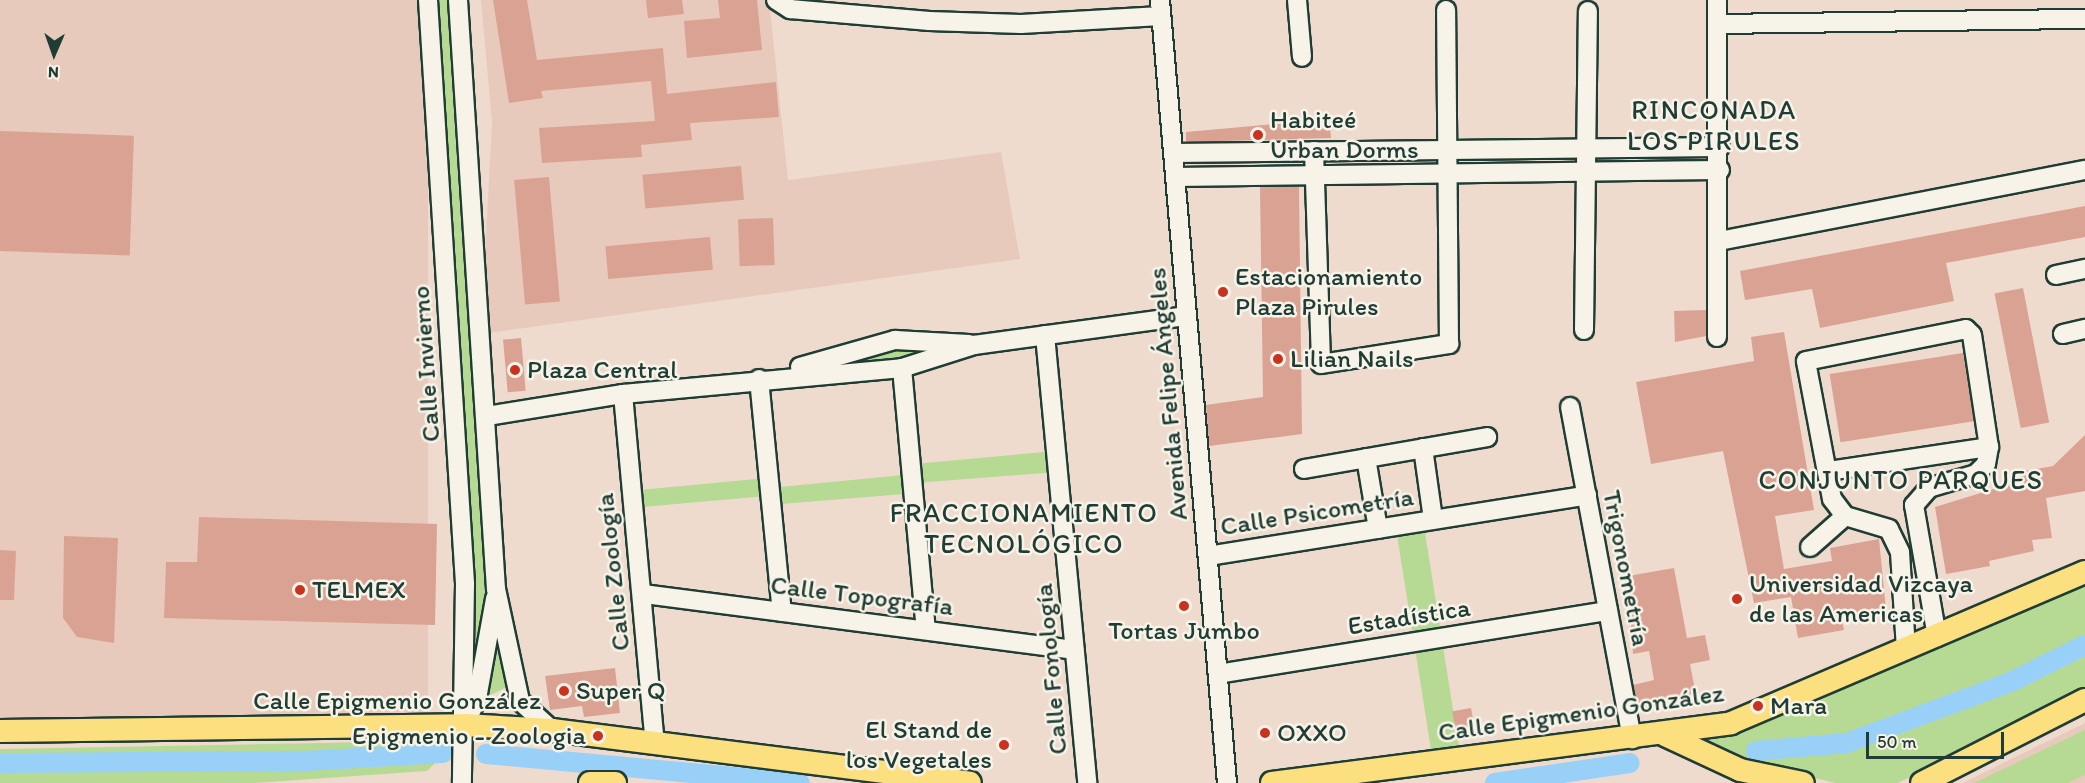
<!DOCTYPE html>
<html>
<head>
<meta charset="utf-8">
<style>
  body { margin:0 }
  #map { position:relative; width:2085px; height:783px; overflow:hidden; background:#eedbce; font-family:Itim,sans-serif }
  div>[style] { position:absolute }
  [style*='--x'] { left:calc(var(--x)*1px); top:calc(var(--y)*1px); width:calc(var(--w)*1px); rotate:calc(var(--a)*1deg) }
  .built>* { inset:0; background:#e8cabc; transform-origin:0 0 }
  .green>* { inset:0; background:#b6da94; transform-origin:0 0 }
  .canal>* { height:20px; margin:-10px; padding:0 10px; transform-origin:10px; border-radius:10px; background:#98d0f7 }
  .building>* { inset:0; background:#daa292; transform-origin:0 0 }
  .roads { filter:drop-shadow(2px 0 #1f3d34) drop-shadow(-2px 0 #1f3d34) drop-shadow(0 2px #1f3d34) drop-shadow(0 -2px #1f3d34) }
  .minor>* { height:18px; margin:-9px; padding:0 9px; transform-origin:9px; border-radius:9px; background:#f7f3e8 }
  .major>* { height:22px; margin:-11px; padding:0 11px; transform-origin:11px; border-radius:11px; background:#fce080 }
  .dots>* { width:16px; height:16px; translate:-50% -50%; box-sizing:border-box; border:3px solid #f7f3e8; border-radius:50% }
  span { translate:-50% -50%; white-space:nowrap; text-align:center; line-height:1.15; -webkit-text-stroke:5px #f7f3e8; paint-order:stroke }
  .poi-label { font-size:26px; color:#1f3d34 }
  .left { translate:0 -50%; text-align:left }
  .right { translate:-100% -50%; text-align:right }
  .street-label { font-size:26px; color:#1f3d34 }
  .neighbourhood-label { font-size:27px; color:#1f3d34; letter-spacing:1.5px }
  .north { position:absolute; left:24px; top:24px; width:60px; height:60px; -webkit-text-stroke:4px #f7f3e8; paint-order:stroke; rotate:182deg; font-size:16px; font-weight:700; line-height:24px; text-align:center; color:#1f3d34 }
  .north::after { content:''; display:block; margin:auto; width:21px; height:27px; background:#1f3d34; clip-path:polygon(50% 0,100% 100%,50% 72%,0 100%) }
  .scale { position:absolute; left:1866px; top:732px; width:138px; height:27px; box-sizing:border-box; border:3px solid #1f3d34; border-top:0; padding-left:8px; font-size:18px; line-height:21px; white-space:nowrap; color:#1f3d34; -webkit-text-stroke:4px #f7f3e8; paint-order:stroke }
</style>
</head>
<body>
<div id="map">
  <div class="built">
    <i style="left:0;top:0;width:428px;height:731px"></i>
    <i style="clip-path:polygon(481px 0,769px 0,788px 180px,1001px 152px,1020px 259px,481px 334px,492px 122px)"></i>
    <i style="clip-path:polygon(2085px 723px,2085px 783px,1963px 783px,2001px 764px)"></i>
  </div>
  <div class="green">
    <i style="clip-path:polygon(432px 0,450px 0,490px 588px,474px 676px,468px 668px)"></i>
    <i style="clip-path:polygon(894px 344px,949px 348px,901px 367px,848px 363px)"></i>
    <i style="clip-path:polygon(1055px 451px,1058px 472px,915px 483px,916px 493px,769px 505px,768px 496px,631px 508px,629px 491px,767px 478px,769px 488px,914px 474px,914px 464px)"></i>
    <i style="left:1423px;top:520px;width:243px;height:28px;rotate:81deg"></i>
    <i style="clip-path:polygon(2085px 580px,2085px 689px,1898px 783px,1835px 783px,1751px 762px,1697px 740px,1788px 711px)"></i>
    <i style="clip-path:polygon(497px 604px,507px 687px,488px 696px)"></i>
    <i style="clip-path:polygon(2085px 730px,2085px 775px,2068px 783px,1974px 783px)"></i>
    <i style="clip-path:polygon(432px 741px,435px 763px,427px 771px,253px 783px,0 783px,0 749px)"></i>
  </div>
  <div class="canal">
    <i style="--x:1756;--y:751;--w:91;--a:-5"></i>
    <i style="--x:1847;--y:743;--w:177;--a:-20.5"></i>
    <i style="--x:2013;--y:681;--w:80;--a:-26.6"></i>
    <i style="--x:486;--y:754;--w:315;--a:5.3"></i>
    <i style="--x:0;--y:763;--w:306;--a:-0.4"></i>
    <i style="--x:306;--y:761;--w:137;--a:-3.3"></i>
    <i style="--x:1495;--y:783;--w:136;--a:-8.4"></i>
  </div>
  <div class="building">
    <i style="clip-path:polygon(493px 0,527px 0,537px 60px,663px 48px,667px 94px,776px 82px,779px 117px,690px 123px,692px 140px,641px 145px,642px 157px,542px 163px,539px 128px,655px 121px,651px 81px,541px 91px,543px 98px,509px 103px)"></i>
    <i style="clip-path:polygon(646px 0,682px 0,684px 14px,648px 18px)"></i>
    <i style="clip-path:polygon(718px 0,757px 0,762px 50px,687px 58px,684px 21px,720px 18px)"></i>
    <i style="clip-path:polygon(1329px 119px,1331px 138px,1186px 142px,1186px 132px)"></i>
    <i style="left:0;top:131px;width:134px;height:120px;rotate:2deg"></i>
    <i style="left:741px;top:166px;width:34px;height:99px;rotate:85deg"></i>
    <i style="left:549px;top:177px;width:125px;height:35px;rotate:85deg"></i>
    <i style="clip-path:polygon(1260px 187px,1299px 187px,1302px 434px,1209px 446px,1206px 405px,1263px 397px)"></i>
    <i style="clip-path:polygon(2085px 206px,2085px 237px,1946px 263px,1954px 301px,1820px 328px,1812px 289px,1745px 300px,1740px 271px)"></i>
    <i style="left:773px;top:218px;width:47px;height:35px;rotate:88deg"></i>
    <i style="left:710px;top:237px;width:33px;height:105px;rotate:85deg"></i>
    <i style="left:2023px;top:288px;width:137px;height:29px;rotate:79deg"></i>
    <i style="clip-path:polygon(1706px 310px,1706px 336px,1675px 342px,1674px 311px)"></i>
    <i style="clip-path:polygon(1784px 332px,1814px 510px,1775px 516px,1784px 569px,1832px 561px,1830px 548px,1879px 539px,1886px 610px,1841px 616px,1844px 630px,1798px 638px,1791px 597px,1754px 603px,1723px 451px,1651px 464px,1636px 382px,1754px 361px,1751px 337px)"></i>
    <i style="left:521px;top:338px;width:53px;height:18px;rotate:85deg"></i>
    <i style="left:1963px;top:353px;width:69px;height:135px;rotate:81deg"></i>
    <i style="clip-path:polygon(2085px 435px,2085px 491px,2046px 498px,2052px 538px,2032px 540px,2034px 551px,1989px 561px,1990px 566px,1946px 574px,1935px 507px,2020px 481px,2019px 472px,2053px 466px)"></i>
    <i style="clip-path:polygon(199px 517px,437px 524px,435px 625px,164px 618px,166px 562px,197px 562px)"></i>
    <i style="clip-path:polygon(64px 536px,118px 538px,114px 643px,77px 637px,63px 618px)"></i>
    <i style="clip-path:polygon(0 550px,16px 551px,14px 600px,0 600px)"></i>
    <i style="clip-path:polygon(1674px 568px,1687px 638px,1705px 635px,1710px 660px,1690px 664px,1696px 695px,1638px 709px,1633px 685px,1654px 680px,1649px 651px,1633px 654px,1628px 576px)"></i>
    <i style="clip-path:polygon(615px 668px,620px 713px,584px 717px,582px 706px,550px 710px,545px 676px)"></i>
    <i style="left:1471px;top:708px;width:27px;height:19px;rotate:80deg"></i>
  </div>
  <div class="roads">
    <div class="minor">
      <i style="--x:428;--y:0;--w:585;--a:86.37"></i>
      <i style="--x:465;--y:584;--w:199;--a:90.9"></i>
      <i style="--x:458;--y:0;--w:590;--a:86.31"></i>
      <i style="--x:496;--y:589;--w:115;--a:77.9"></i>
      <i style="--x:520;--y:701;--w:43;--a:42.2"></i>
      <i style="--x:776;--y:0;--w:17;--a:33"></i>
      <i style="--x:790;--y:9;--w:140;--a:4.9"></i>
      <i style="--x:929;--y:21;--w:92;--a:1.9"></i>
      <i style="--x:1021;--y:24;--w:140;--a:-3.3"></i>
      <i style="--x:1160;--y:0;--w:786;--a:85.11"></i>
      <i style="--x:1297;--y:0;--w:57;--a:85"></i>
      <i style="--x:1717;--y:24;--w:368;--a:-0.8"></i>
      <i style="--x:1314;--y:151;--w:213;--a:88.1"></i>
      <i style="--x:1321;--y:364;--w:130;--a:-8.9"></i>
      <i style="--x:1449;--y:344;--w:334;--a:-90.5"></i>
      <i style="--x:1173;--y:153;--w:547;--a:-0.63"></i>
      <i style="--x:1175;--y:177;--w:545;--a:-0.74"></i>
      <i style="--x:1719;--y:241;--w:373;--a:-11"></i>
      <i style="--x:2056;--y:275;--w:30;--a:-12"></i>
      <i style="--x:1584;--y:330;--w:319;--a:-89.3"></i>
      <i style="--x:2063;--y:334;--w:23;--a:-13"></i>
      <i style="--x:1045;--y:335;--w:450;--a:84.6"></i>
      <i style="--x:1717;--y:337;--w:337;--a:-90"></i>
      <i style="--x:800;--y:367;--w:99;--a:-15.9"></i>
      <i style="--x:895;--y:340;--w:74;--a:3.1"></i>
      <i style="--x:902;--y:368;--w:263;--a:84.8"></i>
      <i style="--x:759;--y:379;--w:234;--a:84.4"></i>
      <i style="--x:623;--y:394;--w:351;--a:84.8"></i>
      <i style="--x:1570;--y:407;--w:338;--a:79.4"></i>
      <i style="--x:487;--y:416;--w:138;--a:-9.2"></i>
      <i style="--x:623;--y:394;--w:280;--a:-5.3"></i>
      <i style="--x:902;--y:368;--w:76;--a:-17.7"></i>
      <i style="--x:974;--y:345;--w:215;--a:-7.8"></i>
      <i style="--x:1423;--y:448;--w:72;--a:82"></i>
      <i style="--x:1366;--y:458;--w:72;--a:80.4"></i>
      <i style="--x:1304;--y:469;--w:186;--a:-9.9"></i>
      <i style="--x:1828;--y:471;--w:163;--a:-8.5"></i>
      <i style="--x:1810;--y:547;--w:47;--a:-41.5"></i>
      <i style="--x:1208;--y:556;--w:384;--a:-9.1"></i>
      <i style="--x:644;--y:594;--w:434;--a:7.4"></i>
      <i style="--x:1906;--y:650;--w:98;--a:-93.5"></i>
      <i style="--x:1900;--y:552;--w:25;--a:-116"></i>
      <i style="--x:1889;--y:529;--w:46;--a:-163.5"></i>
      <i style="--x:1845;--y:516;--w:21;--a:-127"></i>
      <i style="--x:1832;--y:499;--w:140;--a:-100.7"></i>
      <i style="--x:1806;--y:361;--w:163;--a:-11.3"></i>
      <i style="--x:1966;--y:329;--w:8;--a:45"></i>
      <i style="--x:1972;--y:335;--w:113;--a:81.4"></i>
      <i style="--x:1989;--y:447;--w:17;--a:100"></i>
      <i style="--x:1986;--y:464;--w:14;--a:135"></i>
      <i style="--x:1976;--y:474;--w:49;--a:163.4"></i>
      <i style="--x:1929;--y:488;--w:23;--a:131"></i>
      <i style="--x:1914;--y:505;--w:134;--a:80.1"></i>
      <i style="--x:1218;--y:674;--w:395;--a:-9.2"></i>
      <i style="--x:465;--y:723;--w:27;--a:-63"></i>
      <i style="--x:477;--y:699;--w:102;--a:-79.8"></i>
    </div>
    <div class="major">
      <i style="--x:0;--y:731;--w:464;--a:-0.7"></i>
      <i style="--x:464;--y:725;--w:88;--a:3.3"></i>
      <i style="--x:552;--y:730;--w:421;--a:7.2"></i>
      <i style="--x:1665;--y:735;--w:83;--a:25"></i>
      <i style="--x:1740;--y:770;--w:64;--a:11.7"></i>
      <i style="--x:590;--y:783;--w:25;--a:0"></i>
      <i style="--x:1272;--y:783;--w:463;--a:-7.4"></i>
      <i style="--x:1731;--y:723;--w:385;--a:-23.1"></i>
      <i style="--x:1922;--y:783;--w:183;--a:-27"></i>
    </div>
  </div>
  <div class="dots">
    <i style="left:1258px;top:135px;background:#c8321e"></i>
    <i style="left:1223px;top:292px;background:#c8321e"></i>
    <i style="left:1278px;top:359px;background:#c8321e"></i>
    <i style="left:515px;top:370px;background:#c8321e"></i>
    <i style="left:300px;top:590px;background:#c8321e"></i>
    <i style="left:1737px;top:599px;background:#c8321e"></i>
    <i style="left:1184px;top:606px;background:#c8321e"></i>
    <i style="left:564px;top:691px;background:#c8321e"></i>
    <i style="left:1758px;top:706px;background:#c8321e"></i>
    <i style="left:1265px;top:733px;background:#c8321e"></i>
    <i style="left:598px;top:736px;background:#c8321e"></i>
    <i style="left:1004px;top:745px;background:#c8321e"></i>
  </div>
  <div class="poi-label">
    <span class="left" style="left:1270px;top:135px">Habiteé<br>Urban Dorms</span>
    <span class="left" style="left:1235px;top:292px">Estacionamiento<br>Plaza Pirules</span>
    <span class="left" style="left:1290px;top:359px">Lilian Nails</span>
    <span class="left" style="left:527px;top:370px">Plaza Central</span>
    <span class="left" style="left:1749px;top:599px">Universidad Vizcaya<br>de las Americas</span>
    <span class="left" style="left:312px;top:590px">TELMEX</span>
    <span style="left:1184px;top:631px">Tortas Jumbo</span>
    <span class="left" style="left:576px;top:691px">Super Q</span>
    <span class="left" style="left:1770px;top:706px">Mara</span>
    <span class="right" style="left:992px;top:745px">El Stand de<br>los Vegetales</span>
    <span class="left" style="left:1277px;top:733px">OXXO</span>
    <span class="right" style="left:586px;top:736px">Epigmenio - Zoologia</span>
  </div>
  <div class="street-label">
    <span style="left:426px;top:364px;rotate:-94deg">Calle Invierno</span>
    <span style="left:1168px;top:394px;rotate:-95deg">Avenida Felipe Ángeles</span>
    <span style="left:1317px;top:512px;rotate:-9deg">Calle Psicometría</span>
    <span style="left:1626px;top:568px;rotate:79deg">Trigonometría</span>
    <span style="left:613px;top:572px;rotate:-96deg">Calle Zoología</span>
    <span style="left:862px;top:596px;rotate:7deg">Calle Topografía</span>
    <span style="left:1409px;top:617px;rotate:-9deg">Estadística</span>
    <span style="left:1051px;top:669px;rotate:-95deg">Calle Fonología</span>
    <span style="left:397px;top:701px">Calle Epigmenio González</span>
    <span style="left:1581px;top:713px;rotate:-8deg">Calle Epigmenio González</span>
  </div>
  <div class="neighbourhood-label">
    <span style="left:1714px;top:125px">RINCONADA<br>LOS PIRULES</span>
    <span style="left:1901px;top:480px">CONJUNTO PARQUES</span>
    <span style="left:1024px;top:528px">FRACCIONAMIENTO<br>TECNOLÓGICO</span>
  </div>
  <div class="north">N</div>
  <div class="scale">50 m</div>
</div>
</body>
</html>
